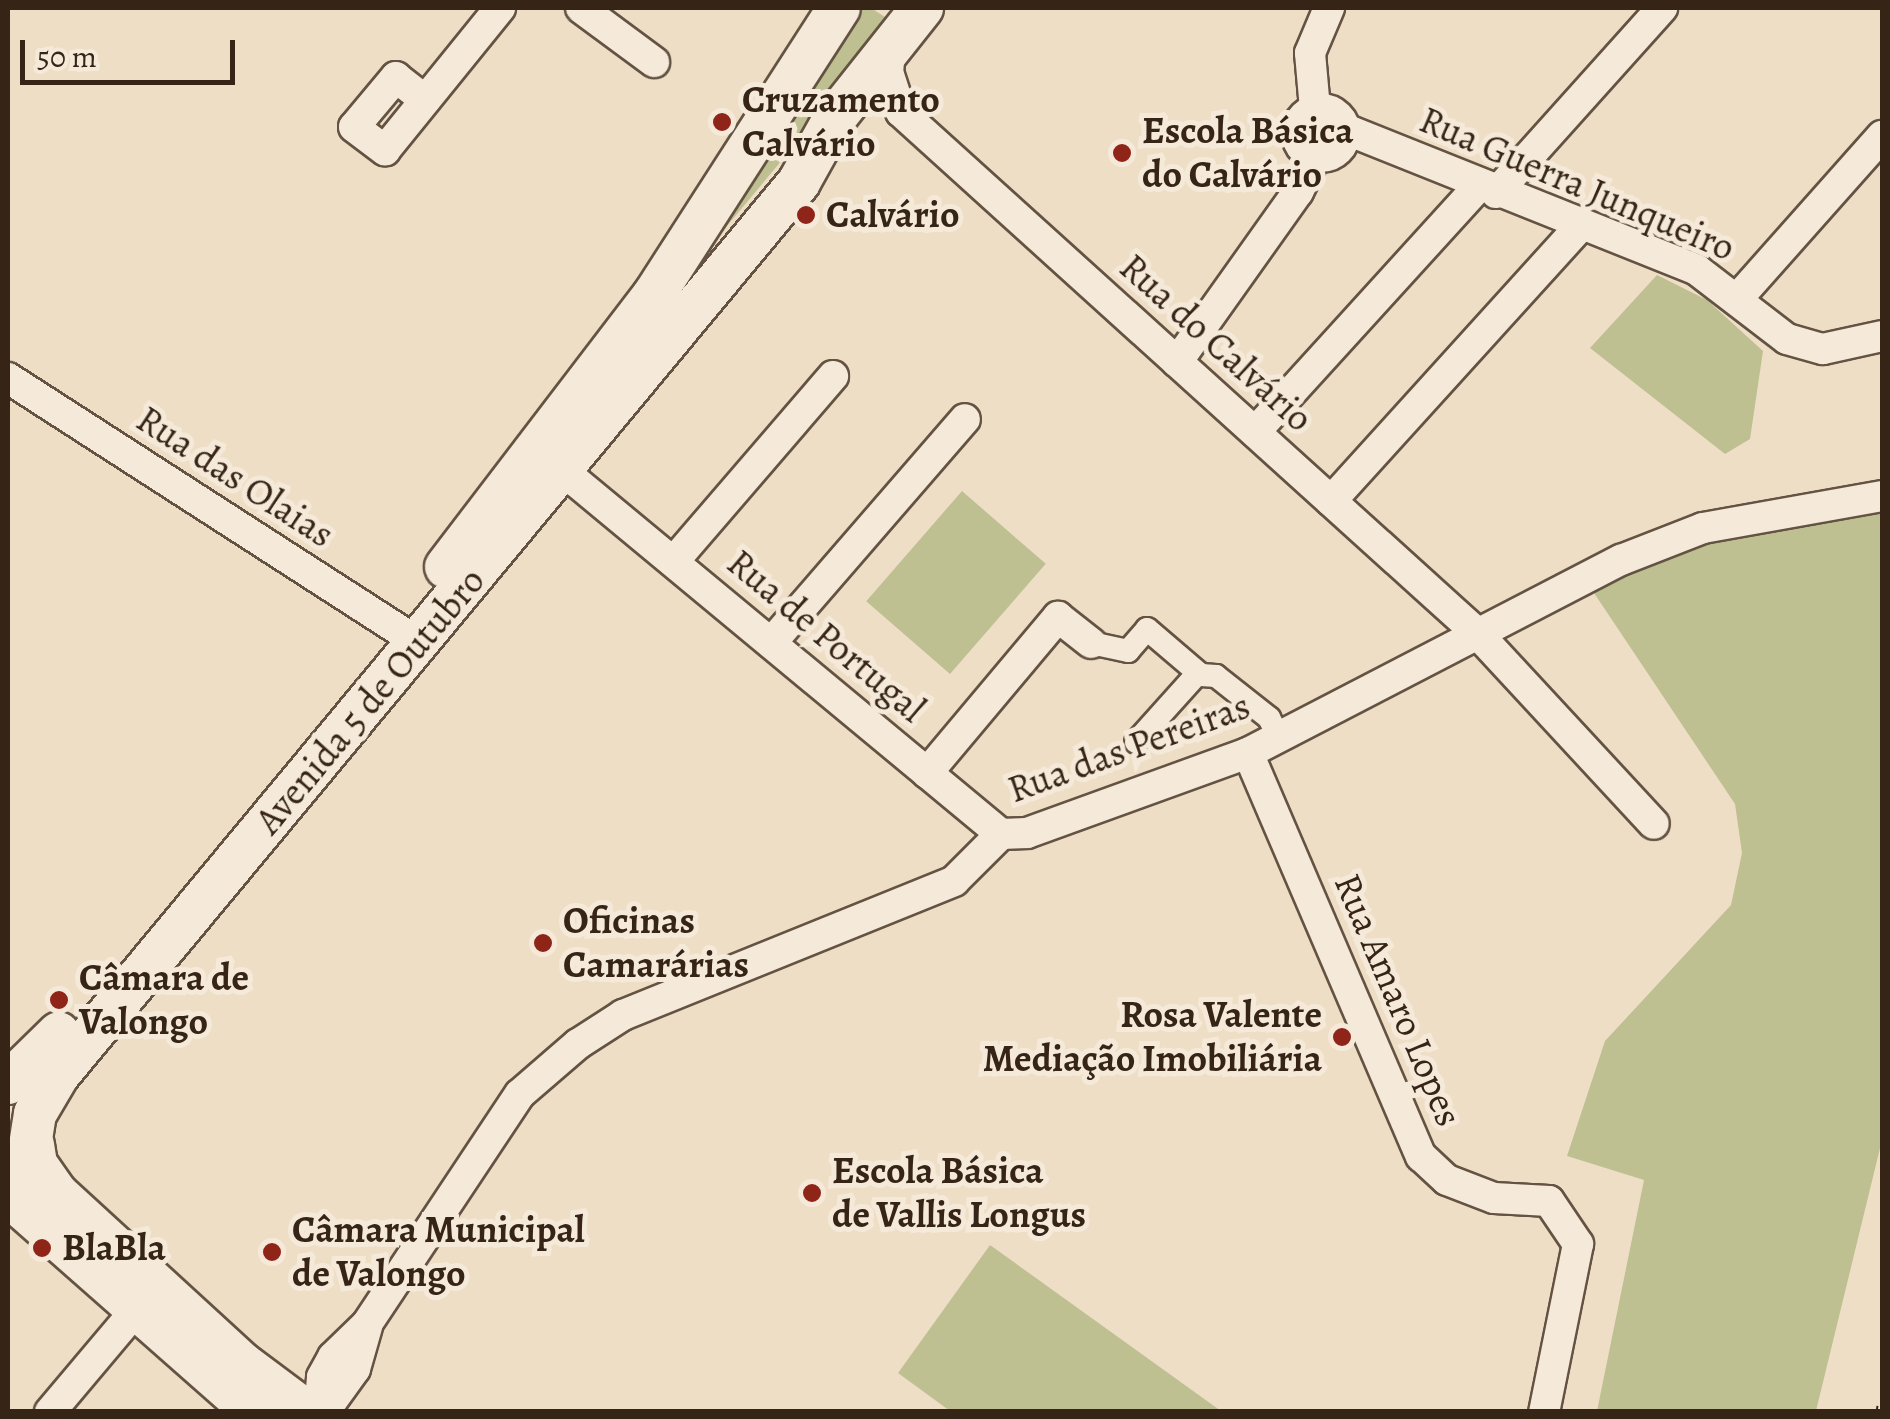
<!DOCTYPE html>
<html>
<head>
<meta charset="utf-8">
<style>
  body { margin:0 }
  #map { position:relative; width:1890px; height:1419px; overflow:hidden; background:#efdec6; font-family:Alegreya,serif }
  div>[style] { position:absolute }
  [style*='--x'] { left:calc(var(--x)*1px); top:calc(var(--y)*1px); width:calc(var(--w)*1px); rotate:calc(var(--a)*1deg) }
  .green>* { inset:0; background:#bec092; transform-origin:0 0 }
  .roads { filter:drop-shadow(2px 0 #645343) drop-shadow(-2px 0 #645343) drop-shadow(0 2px #645343) drop-shadow(0 -2px #645343) }
  .pedestrian>* { height:22px; margin:-11px; padding:0 11px; transform-origin:11px; border-radius:11px; background:#f5eada }
  .minor>* { height:30px; margin:-15px; padding:0 15px; transform-origin:15px; border-radius:15px; background:#f5eada }
  .minor>.ring { margin:-15px; padding:0; box-sizing:content-box; background:none; border:30px solid #f5eada; border-radius:50% }
  .secondary>* { height:42px; margin:-21px; padding:0 21px; transform-origin:21px; border-radius:21px; background:#f5eada }
  .rail>* { height:11px; margin-top:-5.5px; transform-origin:0; background:repeating-linear-gradient(90deg,#f5eada 0 22px,#362517 0 44px); box-sizing:border-box; border-block:2px solid #362517 }
  .dots>* { width:28px; height:28px; translate:-50% -50%; box-sizing:border-box; border:5px solid #f5eada; border-radius:50% }
  span { translate:-50% -50%; white-space:nowrap; text-align:center; line-height:1.15; -webkit-text-stroke:10px #f5eada; paint-order:stroke }
  .poi-label { font-size:38px; color:#362517; font-weight:700 }
  .left { translate:0 -50%; text-align:left }
  .right { translate:-100% -50%; text-align:right }
  .street-label { font-size:38px; color:#362517 }
  .frame { position:absolute; inset:0; border:10px solid #362517; pointer-events:none }
  .scale { position:absolute; left:20px; top:40px; width:215px; height:45px; box-sizing:border-box; border:5px solid #362517; border-top:0; padding-left:12px; font-size:30px; line-height:35px; white-space:nowrap; color:#362517; -webkit-text-stroke:8px #f5eada; paint-order:stroke }
</style>
</head>
<body>
<div id="map">
  <div class="green">
    <i style="clip-path:polygon(851px 8px,871px 8px,896px 24px,711px 245px)"></i>
    <i style="clip-path:polygon(1657px 275px,1707px 300px,1763px 351px,1750px 439px,1725px 454px,1590px 348px)"></i>
    <i style="left:962px;top:491px;width:111px;height:146px;rotate:41deg"></i>
    <i style="clip-path:polygon(1882px 510px,1882px 1140px,1816px 1411px,1597px 1411px,1644px 1180px,1567px 1156px,1605px 1041px,1731px 905px,1742px 853px,1735px 804px,1594px 593px,1701px 539px)"></i>
    <i style="clip-path:polygon(990px 1245px,1221px 1411px,950px 1411px,898px 1373px)"></i>
  </div>
  <div class="roads">
    <div class="pedestrian">
      <i style="--x:1091;--y:643;--w:38;--a:12"></i>
      <i style="--x:1128;--y:651;--w:29;--a:-49"></i>
      <i style="--x:1147;--y:629;--w:71;--a:40.4"></i>
      <i style="--x:1201;--y:675;--w:15;--a:4"></i>
      <i style="--x:1216;--y:676;--w:68;--a:38.4"></i>
      <i style="--x:1269;--y:718;--w:21;--a:62"></i>
      <i style="--x:1136;--y:742;--w:93;--a:-48.1"></i>
    </div>
    <div class="minor">
      <i style="--x:581;--y:8;--w:91;--a:36.5"></i>
      <i style="--x:890;--y:50;--w:22;--a:95"></i>
      <i style="--x:888;--y:72;--w:42;--a:72"></i>
      <i style="--x:901;--y:112;--w:777;--a:42.13"></i>
      <i style="--x:1477;--y:633;--w:260;--a:47.2"></i>
      <i style="--x:425;--y:100;--w:37;--a:-142"></i>
      <i style="--x:396;--y:77;--w:65;--a:130"></i>
      <i style="--x:354;--y:127;--w:39;--a:37"></i>
      <i style="--x:385;--y:150;--w:183;--a:-51"></i>
      <i class="ring" style="left:1297px;top:109px;width:18px;height:18px"></i>
      <i style="--x:1315;--y:109;--w:56;--a:-95.1"></i>
      <i style="--x:1310;--y:53;--w:49;--a:-67.1"></i>
      <i style="--x:1345;--y:129;--w:379;--a:21.8"></i>
      <i style="--x:1697;--y:270;--w:113;--a:37.5"></i>
      <i style="--x:1787;--y:339;--w:37;--a:16"></i>
      <i style="--x:1823;--y:349;--w:60;--a:-12.4"></i>
      <i style="--x:1496;--y:193;--w:249;--a:-48.1"></i>
      <i style="--x:1738;--y:298;--w:217;--a:-48.4"></i>
      <i style="--x:1177;--y:362;--w:209;--a:-54.6"></i>
      <i style="--x:1298;--y:192;--w:39;--a:-64"></i>
      <i style="--x:8;--y:378;--w:489;--a:32.8"></i>
      <i style="--x:1255;--y:432;--w:333;--a:-47.7"></i>
      <i style="--x:555;--y:450;--w:36;--a:58"></i>
      <i style="--x:574;--y:480;--w:555;--a:39.66"></i>
      <i style="--x:1331;--y:501;--w:372;--a:-47.8"></i>
      <i style="--x:674;--y:561;--w:244;--a:-49.3"></i>
      <i style="--x:771;--y:643;--w:296;--a:-49.1"></i>
      <i style="--x:1248;--y:753;--w:439;--a:66.8"></i>
      <i style="--x:1421;--y:1156;--w:35;--a:43"></i>
      <i style="--x:1447;--y:1180;--w:50;--a:21"></i>
      <i style="--x:1494;--y:1198;--w:55;--a:3.1"></i>
      <i style="--x:1549;--y:1201;--w:52;--a:56"></i>
      <i style="--x:1578;--y:1244;--w:171;--a:101.4"></i>
      <i style="--x:927;--y:773;--w:204;--a:-50"></i>
      <i style="--x:1058;--y:617;--w:42;--a:38.2"></i>
      <i style="--x:50;--y:1412;--w:133;--a:-49.9"></i>
      <i style="--x:319;--y:1412;--w:35;--a:-85"></i>
      <i style="--x:322;--y:1377;--w:23;--a:-61"></i>
      <i style="--x:333;--y:1357;--w:47;--a:-44.1"></i>
      <i style="--x:367;--y:1324;--w:276;--a:-56.4"></i>
      <i style="--x:520;--y:1094;--w:77;--a:-40.8"></i>
      <i style="--x:578;--y:1044;--w:54;--a:-32.8"></i>
      <i style="--x:623;--y:1015;--w:357;--a:-22"></i>
      <i style="--x:954;--y:881;--w:66;--a:-45"></i>
      <i style="--x:1001;--y:834;--w:26;--a:-2"></i>
      <i style="--x:1027;--y:833;--w:235;--a:-19.9"></i>
      <i style="--x:1248;--y:753;--w:420;--a:-27.4"></i>
      <i style="--x:1621;--y:560;--w:88;--a:-21.3"></i>
      <i style="--x:1703;--y:528;--w:182;--a:-10.1"></i>
      <i style="--x:324;--y:1412;--w:53;--a:-54.2"></i>
      <i style="--x:355;--y:1369;--w:44;--a:-74.1"></i>
    </div>
    <div class="secondary">
      <i style="--x:446;--y:567;--w:342;--a:-52.6"></i>
      <i style="--x:654;--y:295;--w:341;--a:-57.2"></i>
      <i style="--x:8;--y:1083;--w:71;--a:-44.4"></i>
      <i style="--x:33;--y:1145;--w:19;--a:81"></i>
      <i style="--x:36;--y:1164;--w:35;--a:55"></i>
      <i style="--x:56;--y:1193;--w:255;--a:42.5"></i>
      <i style="--x:244;--y:1365;--w:79;--a:36.7"></i>
      <i style="--x:8;--y:1176;--w:27;--a:-42"></i>
      <i style="--x:28;--y:1158;--w:45;--a:-81"></i>
      <i style="--x:35;--y:1114;--w:45;--a:-59.5"></i>
      <i style="--x:58;--y:1075;--w:1160;--a:-50.31"></i>
      <i style="--x:799;--y:182;--w:72;--a:-60.9"></i>
      <i style="--x:834;--y:119;--w:142;--a:-51.6"></i>
      <i style="--x:8;--y:1195;--w:324;--a:41.4"></i>
    </div>
  </div>
  <div class="rail">
    <i style="--x:1881;--y:1412;--w:6;--a:-81"></i>
  </div>
  <div class="dots">
    <i style="left:722px;top:122px;background:#8f2418"></i>
    <i style="left:1122px;top:153px;background:#8f2418"></i>
    <i style="left:806px;top:215px;background:#8f2418"></i>
    <i style="left:543px;top:943px;background:#8f2418"></i>
    <i style="left:59px;top:1000px;background:#8f2418"></i>
    <i style="left:1342px;top:1037px;background:#8f2418"></i>
    <i style="left:812px;top:1193px;background:#8f2418"></i>
    <i style="left:42px;top:1248px;background:#8f2418"></i>
    <i style="left:272px;top:1252px;background:#8f2418"></i>
  </div>
  <div class="poi-label">
    <span class="left" style="left:742px;top:122px">Cruzamento<br>Calvário</span>
    <span class="left" style="left:1142px;top:153px">Escola Básica<br>do Calvário</span>
    <span class="left" style="left:826px;top:215px">Calvário</span>
    <span class="left" style="left:563px;top:943px">Oficinas<br>Camarárias</span>
    <span class="left" style="left:79px;top:1000px">Câmara de<br>Valongo</span>
    <span class="right" style="left:1322px;top:1037px">Rosa Valente<br>Mediação Imobiliária</span>
    <span class="left" style="left:832px;top:1193px">Escola Básica<br>de Vallis Longus</span>
    <span class="left" style="left:292px;top:1252px">Câmara Municipal<br>de Valongo</span>
    <span class="left" style="left:62px;top:1248px">BlaBla</span>
  </div>
  <div class="street-label">
    <span style="left:1577px;top:184px;rotate:23deg">Rua Guerra Junqueiro</span>
    <span style="left:1216px;top:343px;rotate:42deg">Rua do Calvário</span>
    <span style="left:235px;top:477px;rotate:33deg">Rua das Olaias</span>
    <span style="left:826px;top:636px;rotate:40deg">Rua de Portugal</span>
    <span style="left:370px;top:701px;rotate:-50deg">Avenida 5 de Outubro</span>
    <span style="left:1129px;top:748px;rotate:-20deg">Rua das Pereiras</span>
    <span style="left:1398px;top:1000px;rotate:67deg">Rua Amaro Lopes</span>
  </div>
  <div class="frame"></div>
  <div class="scale">50 m</div>
</div>
</body>
</html>
